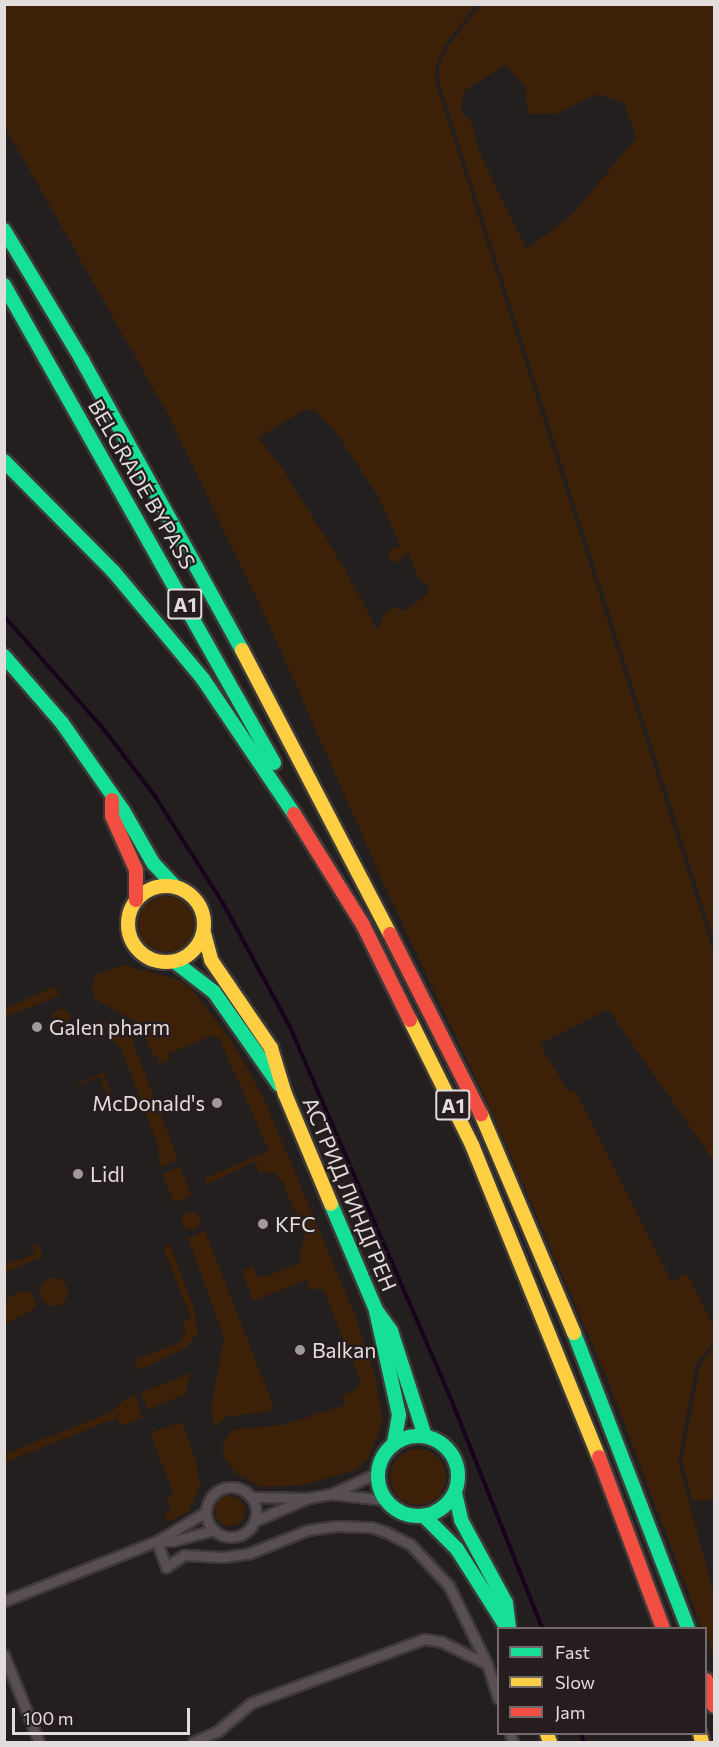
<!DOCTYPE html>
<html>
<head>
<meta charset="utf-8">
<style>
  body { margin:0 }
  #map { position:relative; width:719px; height:1747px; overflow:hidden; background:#241f1f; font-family:Commissioner,sans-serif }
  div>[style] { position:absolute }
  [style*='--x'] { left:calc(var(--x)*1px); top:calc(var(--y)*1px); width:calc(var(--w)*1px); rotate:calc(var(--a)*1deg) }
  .green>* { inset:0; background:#3c2008; transform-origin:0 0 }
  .round { border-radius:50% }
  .stream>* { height:4px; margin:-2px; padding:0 2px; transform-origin:2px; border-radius:2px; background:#17031c }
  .roads { filter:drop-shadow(2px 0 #3e3a3a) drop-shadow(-2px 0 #3e3a3a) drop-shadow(0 2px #3e3a3a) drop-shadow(0 -2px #3e3a3a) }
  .street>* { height:9px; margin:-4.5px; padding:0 4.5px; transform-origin:4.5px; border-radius:4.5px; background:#5a4e55 }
  .street>.ring { margin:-4.5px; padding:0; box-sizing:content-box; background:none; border:9px solid #5a4e55; border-radius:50% }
  .fast>* { height:14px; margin:-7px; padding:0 7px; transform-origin:7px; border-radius:7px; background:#16e098 }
  .fast>.ring { margin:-7px; padding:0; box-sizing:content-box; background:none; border:14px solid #16e098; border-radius:50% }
  .slow>* { height:14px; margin:-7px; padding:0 7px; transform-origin:7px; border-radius:7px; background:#ffcf43 }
  .slow>.ring { margin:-7px; padding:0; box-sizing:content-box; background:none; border:14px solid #ffcf43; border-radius:50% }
  .jam>* { height:14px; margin:-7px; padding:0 7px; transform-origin:7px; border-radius:7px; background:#f24e42 }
  .dots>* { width:16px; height:16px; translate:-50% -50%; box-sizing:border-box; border:3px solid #261d1e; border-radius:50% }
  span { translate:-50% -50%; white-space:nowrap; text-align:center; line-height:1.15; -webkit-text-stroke:4.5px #261d1e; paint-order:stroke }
  .shield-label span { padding:2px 4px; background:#261d1e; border:2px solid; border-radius:4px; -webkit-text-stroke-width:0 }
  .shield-label { font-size:20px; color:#e2dcdd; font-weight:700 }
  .street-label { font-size:21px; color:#e2dcdd }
  .poi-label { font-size:21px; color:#e2dcdd }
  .left { translate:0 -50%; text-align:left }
  .right { translate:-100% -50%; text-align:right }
  .frame { position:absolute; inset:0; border:6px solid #e2dcdd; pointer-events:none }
  .legend { position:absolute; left:497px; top:1627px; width:210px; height:108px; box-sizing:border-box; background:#261d1e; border:2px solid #71696a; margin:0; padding:8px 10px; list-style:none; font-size:18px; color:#e2dcdd }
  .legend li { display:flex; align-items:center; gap:12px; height:30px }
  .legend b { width:30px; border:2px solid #71696a }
  .scale { position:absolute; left:12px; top:1708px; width:178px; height:27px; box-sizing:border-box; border:3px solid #e2dcdd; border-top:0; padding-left:8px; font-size:18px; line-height:21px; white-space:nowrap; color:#e2dcdd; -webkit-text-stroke:4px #261d1e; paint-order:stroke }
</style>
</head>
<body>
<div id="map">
  <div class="green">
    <i style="clip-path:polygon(evenodd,4px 5px,476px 5px,446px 43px,435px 66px,435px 81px,714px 954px,714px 1161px,608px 1009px,540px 1044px,567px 1090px,576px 1092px,672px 1282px,687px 1273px,714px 1326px,714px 1342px,696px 1364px,678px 1461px,714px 1595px,714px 1662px,706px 1628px,702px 1628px,607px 1378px,494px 1117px,387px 891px,274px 635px,169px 416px,5px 127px,4px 5px,305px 409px,315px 411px,336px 432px,377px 495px,401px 546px,390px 549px,388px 559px,398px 562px,408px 552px,419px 578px,429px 587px,427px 595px,406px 610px,393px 608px,383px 615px,380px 628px,376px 628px,343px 566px,282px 468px,258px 438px,305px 409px)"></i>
    <i style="clip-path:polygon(evenodd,481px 5px,714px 5px,714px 940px,439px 81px,439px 66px,449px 45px,481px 5px,505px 65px,525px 87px,528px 114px,555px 114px,597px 94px,624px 103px,636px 138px,571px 216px,526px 249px,477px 147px,472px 124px,461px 111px,463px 92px,505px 65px)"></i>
    <i class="round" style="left:138px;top:896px;width:56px;height:56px"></i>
    <i style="clip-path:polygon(123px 965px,179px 980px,190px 987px,231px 1040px,263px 1097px,355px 1315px,375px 1376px,383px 1422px,368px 1459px,356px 1470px,303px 1485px,261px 1487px,236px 1473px,224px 1457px,223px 1444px,232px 1430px,283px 1425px,345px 1405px,342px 1396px,357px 1389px,360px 1379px,323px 1289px,310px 1289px,306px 1280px,253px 1301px,242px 1271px,253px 1267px,257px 1277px,270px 1275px,301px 1263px,300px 1250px,305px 1239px,282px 1180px,274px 1172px,259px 1173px,256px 1161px,207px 1184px,205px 1178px,269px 1151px,219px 1038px,211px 1036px,168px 1054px,170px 1059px,160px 1064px,157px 1056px,153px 1057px,140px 1024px,95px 999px,92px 985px,97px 974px)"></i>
    <i style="clip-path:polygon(55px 986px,59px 996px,5px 1017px,5px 1009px)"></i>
    <i class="round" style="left:52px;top:1009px;width:18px;height:18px"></i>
    <i style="clip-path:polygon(103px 1020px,129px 1032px,178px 1160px,160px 1167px,158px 1145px,121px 1049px,108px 1034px)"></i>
    <i style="clip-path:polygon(103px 1072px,112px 1095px,111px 1104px,100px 1077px,66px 1090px)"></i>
    <i style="left:180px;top:1167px;width:31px;height:19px;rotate:68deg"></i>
    <i class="round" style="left:182px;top:1212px;width:18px;height:18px"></i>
    <i style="clip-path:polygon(205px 1231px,273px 1405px,269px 1411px,226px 1417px,215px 1428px,211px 1409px,224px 1337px,188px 1238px)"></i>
    <i style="clip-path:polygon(33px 1244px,40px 1246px,42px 1257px,5px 1272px,5px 1265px,36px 1253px)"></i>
    <i style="clip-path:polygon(170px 1245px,194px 1309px,198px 1333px,186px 1348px,139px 1370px,135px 1360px,181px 1342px,186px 1330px,182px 1322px,191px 1318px,163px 1247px)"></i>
    <i class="round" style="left:40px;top:1278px;width:28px;height:28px"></i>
    <i style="clip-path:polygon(24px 1291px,32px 1293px,36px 1308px,5px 1324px,5px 1299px)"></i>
    <i style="clip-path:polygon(714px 1346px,714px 1500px,693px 1501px,682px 1461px,700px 1366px)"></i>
    <i style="clip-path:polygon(191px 1373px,185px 1394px,147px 1410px,141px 1393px)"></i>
    <i style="clip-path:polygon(135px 1395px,143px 1418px,120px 1426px,117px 1418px,5px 1462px,5px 1454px,112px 1412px,124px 1400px)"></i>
    <i style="clip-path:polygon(182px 1422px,196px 1462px,200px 1486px,188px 1512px,167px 1522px,164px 1514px,171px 1510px,166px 1499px,174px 1495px,150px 1433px)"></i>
    <i class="round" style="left:390px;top:1449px;width:56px;height:56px"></i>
    <i class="round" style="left:215px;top:1496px;width:30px;height:30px"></i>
  </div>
  <div class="stream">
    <i style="--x:4;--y:616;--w:148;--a:48.6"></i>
    <i style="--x:102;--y:727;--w:87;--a:52.5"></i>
    <i style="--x:155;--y:796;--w:129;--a:57.7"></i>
    <i style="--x:224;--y:905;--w:139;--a:61.6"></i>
    <i style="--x:290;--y:1027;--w:405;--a:66.6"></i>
    <i style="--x:451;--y:1399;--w:246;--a:68.3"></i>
    <i style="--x:581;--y:1734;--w:9;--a:69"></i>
  </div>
  <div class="roads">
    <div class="street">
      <i class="ring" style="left:206px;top:1487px;width:41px;height:41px"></i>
      <i style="--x:331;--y:1494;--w:51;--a:-24.5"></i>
      <i style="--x:251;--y:1497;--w:57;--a:1"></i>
      <i style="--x:308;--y:1498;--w:23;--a:-10"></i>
      <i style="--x:331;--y:1494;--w:54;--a:6.3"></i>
      <i style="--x:254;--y:1521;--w:56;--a:-22.9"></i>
      <i style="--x:157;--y:1541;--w:28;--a:71"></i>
      <i style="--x:166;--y:1567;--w:22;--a:-34"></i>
      <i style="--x:184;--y:1555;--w:39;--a:3"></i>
      <i style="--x:223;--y:1557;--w:27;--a:-8"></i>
      <i style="--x:250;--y:1553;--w:62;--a:-21.6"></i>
      <i style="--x:308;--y:1530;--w:30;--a:-8"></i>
      <i style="--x:338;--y:1526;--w:33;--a:2"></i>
      <i style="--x:371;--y:1527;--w:16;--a:18"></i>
      <i style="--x:386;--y:1532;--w:27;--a:27"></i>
      <i style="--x:410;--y:1544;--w:57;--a:47.1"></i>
      <i style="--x:449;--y:1586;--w:87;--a:64"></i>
      <i style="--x:487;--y:1664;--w:36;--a:72"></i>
      <i style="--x:157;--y:1541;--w:15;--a:0"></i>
      <i style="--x:172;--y:1541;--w:43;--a:-14.7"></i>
      <i style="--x:4;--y:1601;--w:164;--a:-21.4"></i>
      <i style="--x:157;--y:1541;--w:57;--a:-30.6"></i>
      <i style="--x:4;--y:1655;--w:94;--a:68.1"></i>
      <i style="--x:510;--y:1734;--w:9;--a:69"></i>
      <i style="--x:193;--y:1742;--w:27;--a:-24"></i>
      <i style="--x:218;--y:1731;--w:43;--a:-40.3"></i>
      <i style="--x:251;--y:1703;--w:184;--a:-20.3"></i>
      <i style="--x:424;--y:1639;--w:18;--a:9"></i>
      <i style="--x:442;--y:1642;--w:50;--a:26.1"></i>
    </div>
    <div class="fast">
      <i style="--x:4;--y:230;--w:152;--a:59"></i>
      <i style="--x:82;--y:360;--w:331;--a:61.1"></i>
      <i style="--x:4;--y:285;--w:549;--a:60.54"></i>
      <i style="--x:4;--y:461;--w:155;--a:45.3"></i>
      <i style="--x:113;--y:571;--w:141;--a:50.2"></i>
      <i style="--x:203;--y:679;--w:163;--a:56"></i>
      <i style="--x:4;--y:656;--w:89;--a:49.1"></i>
      <i style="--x:62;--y:723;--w:108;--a:55.1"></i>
      <i style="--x:124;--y:812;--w:59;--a:60.4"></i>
      <i style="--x:153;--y:863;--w:33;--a:47"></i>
      <i style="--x:175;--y:962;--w:49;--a:37.6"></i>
      <i style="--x:214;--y:992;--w:113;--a:55"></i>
      <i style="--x:331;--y:1204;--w:115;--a:67"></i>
      <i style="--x:376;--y:1310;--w:26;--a:54"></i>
      <i style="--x:391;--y:1331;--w:110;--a:72.1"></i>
      <i style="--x:376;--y:1311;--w:107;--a:77.5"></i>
      <i style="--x:399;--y:1415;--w:28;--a:100"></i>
      <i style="--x:574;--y:1333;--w:316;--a:68.9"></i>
      <i class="ring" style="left:378px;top:1436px;width:66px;height:66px"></i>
      <i style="--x:455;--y:1493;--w:28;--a:77"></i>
      <i style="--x:461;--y:1520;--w:94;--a:61.5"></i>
      <i style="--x:506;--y:1603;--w:25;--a:83"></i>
      <i style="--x:424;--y:1516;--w:47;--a:45"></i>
      <i style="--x:457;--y:1549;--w:93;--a:57.7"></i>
    </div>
    <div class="slow">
      <i style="--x:242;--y:650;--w:320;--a:62.5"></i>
      <i class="ring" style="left:128px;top:886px;width:62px;height:62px"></i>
      <i style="--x:204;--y:933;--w:28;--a:75"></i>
      <i style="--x:211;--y:960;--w:107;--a:55.7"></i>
      <i style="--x:271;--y:1048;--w:48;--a:73.1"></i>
      <i style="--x:285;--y:1094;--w:119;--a:67.3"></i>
      <i style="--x:410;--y:1020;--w:140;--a:63.6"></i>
      <i style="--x:472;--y:1145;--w:337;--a:67.9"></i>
      <i style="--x:481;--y:1114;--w:238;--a:67"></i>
      <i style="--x:547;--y:1734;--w:9;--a:69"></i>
      <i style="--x:700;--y:1734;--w:8;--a:76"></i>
    </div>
    <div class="jam">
      <i style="--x:112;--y:800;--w:16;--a:90"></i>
      <i style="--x:112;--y:816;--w:59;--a:66"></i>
      <i style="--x:136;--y:870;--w:30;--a:90"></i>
      <i style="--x:294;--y:814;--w:131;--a:58.1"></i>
      <i style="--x:363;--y:925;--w:106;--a:63.7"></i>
      <i style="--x:390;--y:934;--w:202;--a:63.2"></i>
      <i style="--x:599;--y:1457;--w:183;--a:69.5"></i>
      <i style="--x:706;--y:1680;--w:27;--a:73"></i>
    </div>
  </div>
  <div class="dots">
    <i style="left:37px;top:1027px;background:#a09a9a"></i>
    <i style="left:217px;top:1103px;background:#a09a9a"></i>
    <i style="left:78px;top:1174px;background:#a09a9a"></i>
    <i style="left:263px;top:1224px;background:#a09a9a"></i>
    <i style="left:300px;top:1350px;background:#a09a9a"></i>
  </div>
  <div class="shield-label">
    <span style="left:185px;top:604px">A1</span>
    <span style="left:453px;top:1105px">A1</span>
  </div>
  <div class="street-label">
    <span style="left:142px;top:484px;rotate:60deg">BELGRADE BYPASS</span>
    <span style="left:350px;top:1194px;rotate:67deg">АСТРИД ЛИНДГРЕН</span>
  </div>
  <div class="poi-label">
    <span class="left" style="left:49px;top:1027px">Galen pharm</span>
    <span class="right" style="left:205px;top:1103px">McDonald's</span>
    <span class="left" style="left:90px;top:1174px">Lidl</span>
    <span class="left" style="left:275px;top:1224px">KFC</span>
    <span class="left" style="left:312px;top:1350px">Balkan</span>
  </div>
  <div class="frame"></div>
  <ul class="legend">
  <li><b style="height:8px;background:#16e098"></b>Fast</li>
  <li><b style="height:8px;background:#ffcf43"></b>Slow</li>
  <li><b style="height:8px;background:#f24e42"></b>Jam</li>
  </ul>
  <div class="scale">100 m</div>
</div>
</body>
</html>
